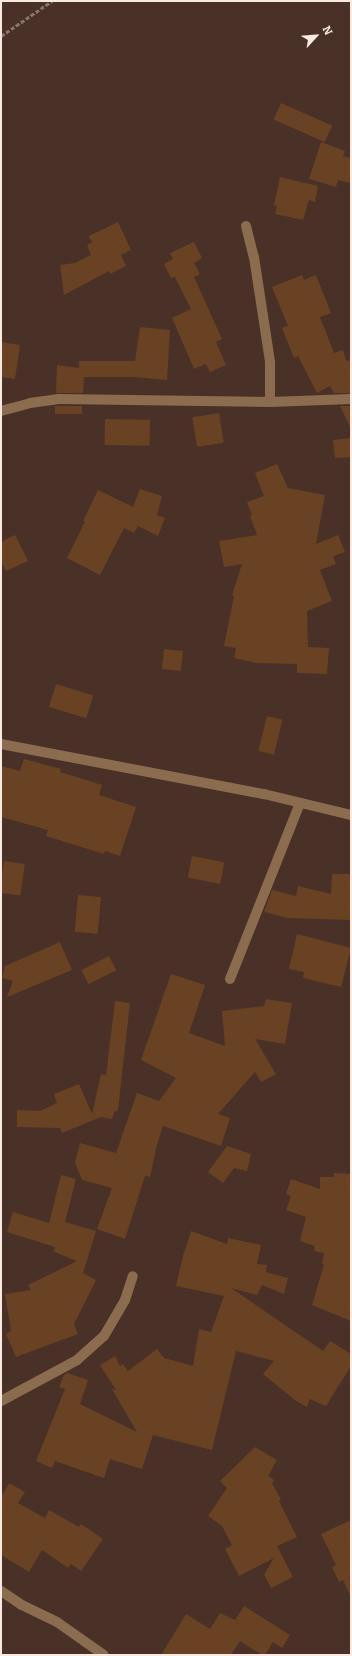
<!DOCTYPE html>
<html>
<head>
<meta charset="utf-8">
<style>
  body { margin:0 }
  #map { position:relative; width:352px; height:1656px; overflow:hidden; background:#493127; font-family:Bitter,serif }
  div>[style] { position:absolute }
  [style*='--x'] { left:calc(var(--x)*1px); top:calc(var(--y)*1px); width:calc(var(--w)*1px); rotate:calc(var(--a)*1deg) }
  .building>* { inset:0; background:#684223; transform-origin:0 0 }
  .path>* { height:2.5px; margin-top:-1.25px; transform-origin:0; background:repeating-linear-gradient(90deg,#87736a 0 4px,transparent 0 6px) }
  .minor>* { height:10px; margin:-5px; padding:0 5px; transform-origin:5px; border-radius:5px; background:#8b6c4e }
  span { translate:-50% -50%; white-space:nowrap; text-align:center; line-height:1.15; -webkit-text-stroke:3.5px #493127; paint-order:stroke }
  .frame { position:absolute; inset:0; border:2px solid #f8e9e2; pointer-events:none }
  .north { position:absolute; left:296px; top:16px; width:40px; height:40px; -webkit-text-stroke:3px #493127; paint-order:stroke; rotate:64deg; font-size:11px; font-weight:700; line-height:16px; text-align:center; color:#f8e9e2 }
  .north::after { content:''; display:block; margin:auto; width:14px; height:18px; background:#f8e9e2; clip-path:polygon(50% 0,100% 100%,50% 72%,0 100%) }
</style>
</head>
<body>
<div id="map">
  <div class="building">
    <i style="left:281px;top:103px;width:56px;height:18px;rotate:24deg"></i>
    <i style="clip-path:polygon(321px 142px,345px 151px,343px 156px,351px 158px,351px 183px,338px 180px,336px 187px,309px 179px)"></i>
    <i style="clip-path:polygon(280px 177px,318px 186px,315px 202px,309px 200px,303px 220px,275px 214px,277px 206px,274px 205px)"></i>
    <i style="clip-path:polygon(118px 222px,131px 250px,121px 255px,126px 266px,110px 274px,109px 271px,64px 295px,60px 265px,75px 263px,91px 255px,87px 245px,92px 242px,89px 236px)"></i>
    <i style="clip-path:polygon(194px 242px,202px 258px,194px 263px,200px 274px,194px 277px,222px 339px,216px 342px,226px 365px,210px 372px,206px 364px,194px 369px,172px 318px,191px 309px,175px 277px,171px 278px,164px 264px,173px 259px,170px 253px)"></i>
    <i style="clip-path:polygon(302px 275px,304px 280px,316px 275px,331px 313px,320px 317px,334px 353px,343px 350px,346px 361px,351px 360px,351px 393px,334px 393px,330px 386px,317px 393px,298px 356px,294px 358px,282px 328px,288px 326px,272px 287px)"></i>
    <i style="clip-path:polygon(140px 327px,170px 330px,167px 380px,134px 377px,84px 377px,83px 393px,56px 393px,57px 365px,79px 368px,79px 361px,135px 361px)"></i>
    <i style="clip-path:polygon(1px 342px,20px 345px,15px 379px,1px 377px)"></i>
    <i style="left:55px;top:406px;width:27px;height:8px"></i>
    <i style="clip-path:polygon(340px 406px,351px 406px,351px 429px)"></i>
    <i style="left:219px;top:413px;width:30px;height:27px;rotate:81deg"></i>
    <i style="left:105px;top:419px;width:45px;height:26px;rotate:1deg"></i>
    <i style="clip-path:polygon(351px 438px,351px 457px,335px 458px,333px 440px)"></i>
    <i style="clip-path:polygon(277px 464px,288px 488px,325px 495px,316px 544px,338px 535px,345px 552px,333px 556px,336px 564px,320px 570px,332px 601px,307px 611px,308px 647px,329px 648px,327px 674px,297px 673px,297px 664px,256px 663px,234px 658px,236px 648px,224px 646px,234px 596px,232px 595px,242px 564px,224px 567px,219px 541px,257px 535px,250px 516px,252px 515px,247px 502px,264px 496px,255px 473px)"></i>
    <i style="clip-path:polygon(140px 489px,162px 496px,157px 515px,165px 518px,158px 536px,138px 526px,134px 533px,124px 528px,100px 575px,67px 558px,85px 522px,83px 521px,98px 490px,133px 507px)"></i>
    <i style="clip-path:polygon(15px 535px,28px 561px,6px 571px,1px 562px,1px 542px)"></i>
    <i style="left:164px;top:649px;width:19px;height:20px;rotate:6deg"></i>
    <i style="left:56px;top:684px;width:39px;height:24px;rotate:17deg"></i>
    <i style="left:267px;top:716px;width:16px;height:36px;rotate:14deg"></i>
    <i style="clip-path:polygon(24px 759px,61px 769px,60px 772px,102px 785px,99px 795px,136px 807px,120px 856px,105px 851px,104px 854px,46px 836px,48px 830px,1px 817px,1px 766px,20px 771px)"></i>
    <i style="left:192px;top:856px;width:33px;height:22px;rotate:11deg"></i>
    <i style="left:4px;top:861px;width:21px;height:32px;rotate:8deg"></i>
    <i style="clip-path:polygon(332px 874px,351px 874px,351px 920px,288px 918px,264px 912px,272px 890px,296px 896px,298px 886px,331px 894px)"></i>
    <i style="left:78px;top:895px;width:23px;height:37px;rotate:5deg"></i>
    <i style="clip-path:polygon(297px 934px,351px 948px,341px 987px,303px 978px,304px 972px,289px 969px)"></i>
    <i style="clip-path:polygon(60px 942px,72px 970px,7px 997px,13px 981px,2px 978px,5px 966px)"></i>
    <i style="left:109px;top:956px;width:16px;height:31px;rotate:63deg"></i>
    <i style="clip-path:polygon(171px 974px,205px 985px,189px 1033px,225px 1046px,222px 1011px,264px 1006px,266px 999px,292px 1003px,285px 1044px,255px 1039px,276px 1074px,261px 1082px,255px 1072px,218px 1114px,230px 1118px,221px 1146px,163px 1126px,157px 1145px,150px 1177px,145px 1176px,125px 1239px,97px 1229px,112px 1188px,82px 1180px,75px 1163px,80px 1143px,116px 1153px,137px 1093px,159px 1101px,176px 1078px,141px 1060px)"></i>
    <i style="clip-path:polygon(115px 1001px,130px 1003px,118px 1110px,114px 1112px,112px 1119px,101px 1117px,62px 1133px,60px 1128px,17px 1127px,17px 1110px,40px 1111px,57px 1103px,54px 1094px,79px 1084px,92px 1114px,101px 1074px,106px 1075px)"></i>
    <i style="clip-path:polygon(227px 1146px,251px 1154px,247px 1171px,234px 1168px,223px 1183px,208px 1172px)"></i>
    <i style="clip-path:polygon(334px 1173px,351px 1174px,351px 1321px,312px 1305px,324px 1265px,322px 1264px,324px 1253px,314px 1251px,315px 1246px,300px 1241px,306px 1217px,286px 1210px,291px 1196px,286px 1194px,291px 1179px,320px 1189px,320px 1177px,334px 1177px)"></i>
    <i style="clip-path:polygon(61px 1175px,76px 1179px,65px 1222px,96px 1231px,83px 1273px,96px 1280px,74px 1324px,78px 1334px,16px 1357px,6px 1334px,11px 1331px,5px 1294px,31px 1290px,28px 1285px,77px 1261px,54px 1252px,55px 1247px,7px 1232px,13px 1212px,49px 1223px)"></i>
    <i style="clip-path:polygon(191px 1231px,227px 1244px,228px 1238px,261px 1245px,257px 1264px,267px 1265px,266px 1272px,288px 1278px,284px 1294px,262px 1285px,257px 1295px,231px 1288px,323px 1351px,330px 1341px,351px 1354px,351px 1366px,326px 1406px,310px 1399px,307px 1407px,296px 1401px,263px 1374px,274px 1361px,236px 1351px,212px 1450px,153px 1435px,142px 1469px,110px 1459px,104px 1478px,55px 1461px,52px 1468px,36px 1461px,65px 1389px,59px 1387px,64px 1375px,67px 1373px,88px 1380px,80px 1404px,137px 1432px,112px 1389px,116px 1390px,100px 1365px,115px 1356px,120px 1366px,123px 1364px,128px 1371px,157px 1349px,164px 1358px,193px 1366px,199px 1329px,211px 1332px,224px 1296px,176px 1286px,183px 1256px)"></i>
    <i style="clip-path:polygon(255px 1447px,277px 1460px,268px 1476px,274px 1480px,272px 1483px,281px 1500px,279px 1501px,297px 1537px,277px 1546px,293px 1577px,271px 1588px,264px 1575px,274px 1558px,239px 1576px,225px 1549px,232px 1545px,222px 1526px,208px 1516px,227px 1488px,220px 1481px)"></i>
    <i style="clip-path:polygon(9px 1483px,25px 1492px,18px 1503px,45px 1518px,49px 1510px,79px 1527px,81px 1524px,103px 1539px,81px 1571px,71px 1564px,68px 1568px,42px 1550px,29px 1572px,1px 1555px,1px 1492px,3px 1494px)"></i>
    <i style="clip-path:polygon(351px 1520px,351px 1597px,343px 1580px,339px 1582px,332px 1567px,336px 1565px,321px 1534px)"></i>
    <i style="clip-path:polygon(244px 1606px,290px 1635px,282px 1648px,273px 1642px,265px 1655px,262px 1655px,240px 1641px,231px 1655px,161px 1655px,186px 1614px,210px 1629px,220px 1613px,235px 1620px)"></i>
  </div>
  <div class="path">
    <i style="--x:1;--y:36;--w:62;--a:-34.5"></i>
  </div>
  <div class="minor">
    <i style="--x:246;--y:226;--w:32;--a:76"></i>
    <i style="--x:254;--y:257;--w:106;--a:81.3"></i>
    <i style="--x:270;--y:362;--w:40;--a:90"></i>
    <i style="--x:1;--y:411;--w:30;--a:-15"></i>
    <i style="--x:30;--y:403;--w:29;--a:-8"></i>
    <i style="--x:59;--y:399;--w:211;--a:0.8"></i>
    <i style="--x:270;--y:402;--w:81;--a:-2.1"></i>
    <i style="--x:1;--y:744;--w:268;--a:10.8"></i>
    <i style="--x:264;--y:794;--w:89;--a:13.6"></i>
    <i style="--x:230;--y:979;--w:189;--a:-68.3"></i>
    <i style="--x:1;--y:1401;--w:86;--a:-28.3"></i>
    <i style="--x:77;--y:1360;--w:36;--a:-42"></i>
    <i style="--x:104;--y:1336;--w:42;--a:-59.7"></i>
    <i style="--x:125;--y:1300;--w:25;--a:-72"></i>
    <i style="--x:1;--y:1591;--w:25;--a:34"></i>
    <i style="--x:22;--y:1605;--w:39;--a:26"></i>
    <i style="--x:57;--y:1622;--w:57;--a:35.1"></i>
  </div>
  <div class="frame"></div>
  <div class="north">N</div>
</div>
</body>
</html>
